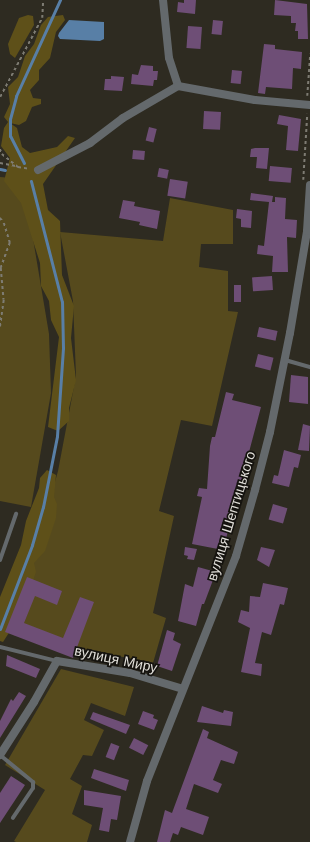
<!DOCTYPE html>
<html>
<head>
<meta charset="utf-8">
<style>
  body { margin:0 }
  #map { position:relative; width:310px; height:842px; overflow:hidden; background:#2e2b21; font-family:"Work Sans",sans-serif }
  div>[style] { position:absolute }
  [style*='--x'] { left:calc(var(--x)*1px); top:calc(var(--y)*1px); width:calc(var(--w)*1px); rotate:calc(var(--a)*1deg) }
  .green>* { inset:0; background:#564a1d }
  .forest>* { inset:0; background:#5e5019 }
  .water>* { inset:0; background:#587fa6 }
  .stream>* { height:3px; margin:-1.5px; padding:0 1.5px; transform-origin:1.5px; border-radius:1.5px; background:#587fa6 }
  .building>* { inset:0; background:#6e4e76; transform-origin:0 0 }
  .path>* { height:1.5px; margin-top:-0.75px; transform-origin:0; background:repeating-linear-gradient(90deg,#7e7c73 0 3px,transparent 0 6px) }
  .lane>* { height:4px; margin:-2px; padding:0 2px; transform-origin:2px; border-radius:2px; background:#64696c }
  .street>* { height:8px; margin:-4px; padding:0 4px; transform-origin:4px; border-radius:4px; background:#64696c }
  span { translate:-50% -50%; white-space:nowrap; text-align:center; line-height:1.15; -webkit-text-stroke:3.5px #15130f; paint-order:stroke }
  .street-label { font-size:14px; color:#e1dfd9 }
</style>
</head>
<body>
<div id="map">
  <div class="green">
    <i style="clip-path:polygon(0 177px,23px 179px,49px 334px,51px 393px,31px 507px,0 501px)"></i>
    <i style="clip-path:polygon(170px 198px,233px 210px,233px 244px,201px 244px,199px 267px,228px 271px,228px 311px,238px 312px,212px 426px,181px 420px,159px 511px,174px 516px,153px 613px,166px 618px,153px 663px,13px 635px,58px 471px,76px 376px,73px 301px,60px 232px,163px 241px)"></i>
    <i style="clip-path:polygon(61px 669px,134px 687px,125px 716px,91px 703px,84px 720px,104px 730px,92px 756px,83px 755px,70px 779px,82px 786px,72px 814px,92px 825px,87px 842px,16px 842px,14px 841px,45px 790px,5px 765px)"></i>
  </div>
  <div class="forest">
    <i style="clip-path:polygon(28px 15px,33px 16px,34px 25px,15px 58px,10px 54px,8px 44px,19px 18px)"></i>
    <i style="clip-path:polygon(63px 15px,65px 20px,56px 32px,50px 58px,39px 70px,39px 80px,30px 90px,33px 98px,41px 99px,41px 104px,32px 107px,26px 121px,19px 125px,10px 123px,17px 128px,22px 147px,30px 153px,57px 147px,68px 136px,75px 138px,43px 184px,48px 210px,60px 221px,62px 275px,74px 306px,71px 338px,76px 380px,69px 408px,69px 421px,58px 431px,48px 427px,59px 337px,51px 320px,49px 301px,41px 286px,40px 263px,21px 203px,4px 181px,10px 158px,1px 146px,4px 128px,8px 122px,4px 117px,10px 104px,8px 87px,18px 77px,25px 56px,34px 44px,41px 25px,48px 17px)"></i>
    <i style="clip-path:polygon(47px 470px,56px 475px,54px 497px,57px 504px,56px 518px,45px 551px,34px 563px,36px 572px,21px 614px,3px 642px,0 641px,0 597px,21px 545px,26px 521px,39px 488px,40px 478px)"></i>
  </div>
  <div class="water">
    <i style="clip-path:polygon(69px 20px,104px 22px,104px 39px,100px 41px,60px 39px,58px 36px,59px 33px)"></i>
  </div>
  <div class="stream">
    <i style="--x:24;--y:163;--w:30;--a:-117"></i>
    <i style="--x:10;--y:136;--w:17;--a:-90"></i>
    <i style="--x:10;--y:119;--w:24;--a:-75"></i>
    <i style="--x:16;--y:96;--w:106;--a:-65.4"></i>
    <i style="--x:0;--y:169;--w:5;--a:11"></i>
    <i style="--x:0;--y:629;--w:90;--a:-69.1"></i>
    <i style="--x:32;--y:545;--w:40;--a:-74"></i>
    <i style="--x:43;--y:507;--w:72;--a:-78.8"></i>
    <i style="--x:57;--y:436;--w:88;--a:-86.1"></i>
    <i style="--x:63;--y:348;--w:46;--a:-91.2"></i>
    <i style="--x:62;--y:302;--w:125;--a:-104.4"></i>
  </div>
  <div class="building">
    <i style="clip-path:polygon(184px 0,196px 0,195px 14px,177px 12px,178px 2px,184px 3px)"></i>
    <i style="clip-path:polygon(275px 0,307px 4px,308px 39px,298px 39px,298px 31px,295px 31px,296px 23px,291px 23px,291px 16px,274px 15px)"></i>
    <i style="left:213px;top:20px;width:10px;height:14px;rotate:6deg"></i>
    <i style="left:188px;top:26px;width:14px;height:22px;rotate:4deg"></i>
    <i style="clip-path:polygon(264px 44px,275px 45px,275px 49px,302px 52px,301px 69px,293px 68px,292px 89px,266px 87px,265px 94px,258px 93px)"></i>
    <i style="clip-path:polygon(141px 65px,153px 66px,153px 71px,158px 71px,157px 80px,154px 80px,153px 86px,131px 84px,132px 74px,138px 75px)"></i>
    <i style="left:232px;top:70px;width:10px;height:13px;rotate:6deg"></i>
    <i style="clip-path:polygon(111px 76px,124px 77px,122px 91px,104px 90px,105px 79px,111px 79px)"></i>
    <i style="left:204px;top:111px;width:17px;height:18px;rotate:3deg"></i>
    <i style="clip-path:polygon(279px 115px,301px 119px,298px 151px,286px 150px,288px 126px,277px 124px)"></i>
    <i style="left:149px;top:127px;width:8px;height:14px;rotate:14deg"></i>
    <i style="clip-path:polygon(255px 148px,269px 148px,267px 169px,256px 168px,257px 157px,250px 157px,251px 149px)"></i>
    <i style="left:133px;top:150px;width:12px;height:9px;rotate:5deg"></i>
    <i style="left:270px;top:166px;width:22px;height:15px;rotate:5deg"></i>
    <i style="left:159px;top:168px;width:10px;height:9px;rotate:11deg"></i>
    <i style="left:170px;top:179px;width:18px;height:17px;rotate:9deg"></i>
    <i style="clip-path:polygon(251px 193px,273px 196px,272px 202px,275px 202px,275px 197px,286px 198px,285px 219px,297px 220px,296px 238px,287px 237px,288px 272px,272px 272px,273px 256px,257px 254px,258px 245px,264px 246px,269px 202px,250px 200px)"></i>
    <i style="clip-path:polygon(123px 200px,135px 202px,134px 206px,160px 211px,157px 229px,139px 225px,140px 222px,119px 218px)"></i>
    <i style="clip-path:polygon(237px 209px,252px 211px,251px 228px,241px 227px,241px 219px,236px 218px)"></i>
    <i style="left:272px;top:276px;width:14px;height:20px;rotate:86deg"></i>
    <i style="left:234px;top:285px;width:7px;height:17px"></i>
    <i style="left:259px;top:327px;width:19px;height:10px;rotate:12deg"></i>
    <i style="left:258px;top:354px;width:16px;height:13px;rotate:14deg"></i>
    <i style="clip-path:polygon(291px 375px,308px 377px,308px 404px,289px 402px)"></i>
    <i style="clip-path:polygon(226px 392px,234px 394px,232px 400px,261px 407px,223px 550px,192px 544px,202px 497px,197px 496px,199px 488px,207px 489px,210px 446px,212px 437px,215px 437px)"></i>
    <i style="clip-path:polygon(303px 424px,310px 426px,309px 451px,298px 450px)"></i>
    <i style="clip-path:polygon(284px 450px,301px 455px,298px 468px,294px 467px,289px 487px,272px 483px,274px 475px,278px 476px)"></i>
    <i style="left:273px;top:504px;width:15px;height:16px;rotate:16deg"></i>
    <i style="clip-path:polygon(185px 547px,197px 549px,194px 560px,187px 559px,188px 556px,184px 555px)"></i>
    <i style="clip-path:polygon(261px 547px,275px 550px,269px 567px,257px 560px)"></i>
    <i style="clip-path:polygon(198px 567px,216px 572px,204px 604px,202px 604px,196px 626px,178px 621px,185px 584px,193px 587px)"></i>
    <i style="clip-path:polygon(27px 577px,62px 591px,57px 605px,35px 596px,24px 623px,63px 638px,80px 597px,94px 602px,73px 658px,5px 632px)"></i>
    <i style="clip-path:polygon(263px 583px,288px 588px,284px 605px,280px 604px,271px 635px,262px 632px,255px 663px,262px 664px,261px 676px,241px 672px,250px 628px,238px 622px,241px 610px,249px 612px,250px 596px,260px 597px)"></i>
    <i style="clip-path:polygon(167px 630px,175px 633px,173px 640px,181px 644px,172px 671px,157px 666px)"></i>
    <i style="clip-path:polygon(7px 655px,40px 669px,36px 678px,6px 666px)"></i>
    <i style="clip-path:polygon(19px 692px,26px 696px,0 738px,0 721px,11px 699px,13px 701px)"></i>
    <i style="clip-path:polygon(202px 706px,223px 713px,224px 710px,233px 712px,231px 726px,197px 722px)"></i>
    <i style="clip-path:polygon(143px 711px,154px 715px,153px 718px,158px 720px,154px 730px,138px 724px)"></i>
    <i style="clip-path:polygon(93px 712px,130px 725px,126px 734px,90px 719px)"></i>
    <i style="clip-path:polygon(203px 729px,209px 732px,207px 738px,238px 752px,234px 764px,221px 760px,213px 780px,222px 784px,218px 793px,194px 784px,186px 809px,209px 817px,203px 835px,181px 827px,178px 835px,173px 833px,170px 842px,157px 842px,165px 810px,172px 813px)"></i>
    <i style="left:134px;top:738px;width:16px;height:11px;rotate:27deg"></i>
    <i style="left:111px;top:743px;width:9px;height:15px;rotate:21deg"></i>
    <i style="clip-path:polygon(94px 769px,129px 780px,126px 791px,91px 778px)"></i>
    <i style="clip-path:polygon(11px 776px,25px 785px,0 823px,0 793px)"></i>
    <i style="clip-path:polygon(84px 790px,121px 796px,117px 820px,111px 819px,109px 832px,99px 830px,103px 808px,84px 805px)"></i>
  </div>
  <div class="path">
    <i style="--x:307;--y:96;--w:42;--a:-85.9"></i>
    <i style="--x:0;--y:97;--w:89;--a:-62"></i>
    <i style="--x:42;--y:18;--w:18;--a:-87"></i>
    <i style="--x:0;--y:149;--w:5;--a:68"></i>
    <i style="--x:2;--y:154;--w:21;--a:39"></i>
    <i style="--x:18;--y:167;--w:12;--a:9"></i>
    <i style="--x:0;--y:163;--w:16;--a:11"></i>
    <i style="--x:303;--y:180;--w:66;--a:-86.5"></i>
    <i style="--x:0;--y:218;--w:6;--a:51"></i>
    <i style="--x:4;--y:223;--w:21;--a:73"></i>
    <i style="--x:10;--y:243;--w:27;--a:110"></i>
    <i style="--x:1;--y:268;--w:32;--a:85"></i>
    <i style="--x:4;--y:300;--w:27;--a:98"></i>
  </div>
  <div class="lane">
    <i style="--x:285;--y:360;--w:26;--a:16"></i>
    <i style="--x:0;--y:560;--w:49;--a:-70.8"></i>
    <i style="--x:0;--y:647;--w:59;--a:13.8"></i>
    <i style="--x:0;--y:755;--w:43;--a:39.3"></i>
    <i style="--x:33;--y:782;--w:6;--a:90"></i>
    <i style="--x:33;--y:788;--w:36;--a:124"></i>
  </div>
  <div class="street">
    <i style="--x:163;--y:0;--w:58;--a:84.1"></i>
    <i style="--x:169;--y:58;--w:29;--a:72"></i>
    <i style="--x:38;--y:170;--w:59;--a:-27.4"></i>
    <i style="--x:90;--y:143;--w:41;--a:-37.1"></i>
    <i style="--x:123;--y:118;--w:64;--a:-30.2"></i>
    <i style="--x:178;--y:86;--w:78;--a:10.3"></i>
    <i style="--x:255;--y:100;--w:55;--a:5.2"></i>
    <i style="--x:0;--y:755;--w:63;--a:-57.3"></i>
    <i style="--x:34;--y:702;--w:47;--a:-60.7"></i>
    <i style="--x:57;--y:661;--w:74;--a:9.3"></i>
    <i style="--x:130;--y:673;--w:55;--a:16.8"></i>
    <i style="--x:130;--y:842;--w:63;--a:-74.4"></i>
    <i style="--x:147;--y:781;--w:242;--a:-68.4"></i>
    <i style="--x:236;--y:556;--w:69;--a:-73.9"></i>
    <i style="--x:255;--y:490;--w:60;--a:-75.5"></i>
    <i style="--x:270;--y:432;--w:101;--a:-78.6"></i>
    <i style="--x:290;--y:333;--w:103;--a:-80.5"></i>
    <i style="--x:307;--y:231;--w:46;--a:-86.3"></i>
  </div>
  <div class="street-label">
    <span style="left:231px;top:516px;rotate:-73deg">вулиця Шептицького</span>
    <span style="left:116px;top:659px;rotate:12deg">вулиця Миру</span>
  </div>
</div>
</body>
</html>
